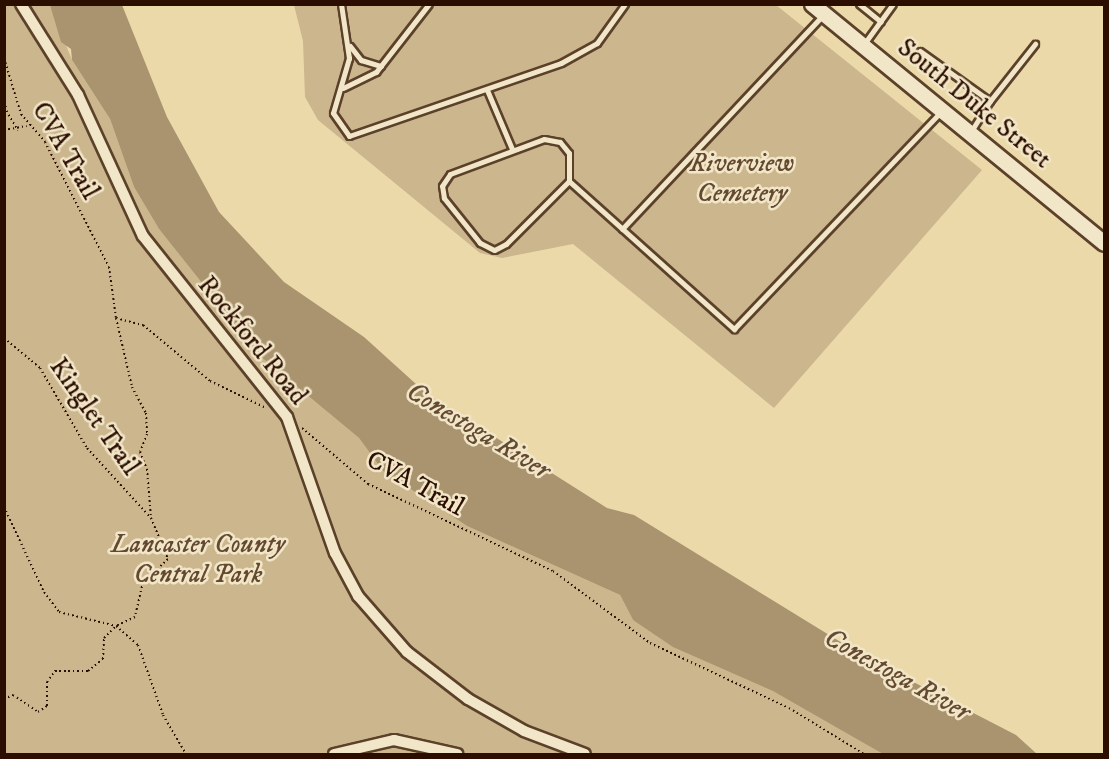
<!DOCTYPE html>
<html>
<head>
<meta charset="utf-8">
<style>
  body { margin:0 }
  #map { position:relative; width:1109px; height:759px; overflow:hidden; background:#ebd9aa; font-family:"IM FELL DW Pica",serif }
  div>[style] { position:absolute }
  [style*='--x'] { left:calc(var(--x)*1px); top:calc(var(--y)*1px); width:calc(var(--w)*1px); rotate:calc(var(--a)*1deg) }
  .green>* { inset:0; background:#cbb68d }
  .water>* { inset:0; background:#aa9470 }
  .path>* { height:2px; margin-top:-1px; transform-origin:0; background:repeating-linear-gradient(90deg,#2c0e00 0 1.5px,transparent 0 4.5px) }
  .roads { filter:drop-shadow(2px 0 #5c412a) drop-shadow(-2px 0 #5c412a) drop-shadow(0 2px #5c412a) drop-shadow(0 -2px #5c412a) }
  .service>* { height:5px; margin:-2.5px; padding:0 2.5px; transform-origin:2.5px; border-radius:2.5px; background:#f2e6c8 }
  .minor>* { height:10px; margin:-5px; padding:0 5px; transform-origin:5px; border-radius:5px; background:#f2e6c8 }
  .secondary>* { height:15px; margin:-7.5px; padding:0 7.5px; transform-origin:7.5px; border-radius:7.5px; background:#f2e6c8 }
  span { translate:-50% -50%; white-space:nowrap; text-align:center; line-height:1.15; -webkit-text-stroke:5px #f2e6c8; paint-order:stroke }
  .street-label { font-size:26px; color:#2c0e00 }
  .park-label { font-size:26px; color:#644931; font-style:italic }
  .water-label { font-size:27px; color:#654a32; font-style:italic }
  .frame { position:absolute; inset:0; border:6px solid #2c0e00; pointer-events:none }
</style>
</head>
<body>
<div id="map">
  <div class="green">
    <i style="clip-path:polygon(4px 5px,50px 5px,72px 60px,110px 119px,134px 187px,159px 229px,260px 356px,359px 438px,383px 471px,467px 526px,620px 595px,633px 620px,801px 705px,883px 754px,5px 754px)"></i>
    <i style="clip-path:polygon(294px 5px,776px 5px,982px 170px,774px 408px,573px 244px,502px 258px,480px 253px,318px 120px,305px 97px,303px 41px)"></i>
  </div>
  <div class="water">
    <i style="clip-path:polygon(50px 5px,122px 5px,167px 117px,219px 212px,284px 282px,364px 337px,427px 394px,607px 508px,634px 515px,865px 657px,1016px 735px,1037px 754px,883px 754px,773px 691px,673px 647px,633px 620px,620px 595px,467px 526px,383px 471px,359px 438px,260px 356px,159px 229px,134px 187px,110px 119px,72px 60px,71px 49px,61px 42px)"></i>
  </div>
  <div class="path">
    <i style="--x:4;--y:5;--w:1;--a:-45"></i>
    <i style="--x:4;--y:58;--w:59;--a:73.1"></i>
    <i style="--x:21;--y:114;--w:37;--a:49"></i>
    <i style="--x:45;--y:142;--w:140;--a:62.9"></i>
    <i style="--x:109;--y:267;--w:51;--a:82.2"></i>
    <i style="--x:116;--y:318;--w:28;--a:15"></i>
    <i style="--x:143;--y:325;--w:87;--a:39.9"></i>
    <i style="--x:210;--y:381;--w:62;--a:25.7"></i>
    <i style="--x:4;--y:102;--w:9;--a:69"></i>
    <i style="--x:4;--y:107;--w:27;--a:59"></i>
    <i style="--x:4;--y:130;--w:23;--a:-10"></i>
    <i style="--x:116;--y:318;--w:71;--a:76.9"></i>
    <i style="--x:132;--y:387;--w:30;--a:62"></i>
    <i style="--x:146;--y:413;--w:21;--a:87"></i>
    <i style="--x:147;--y:434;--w:19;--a:111"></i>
    <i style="--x:140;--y:452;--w:18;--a:68"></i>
    <i style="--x:147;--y:469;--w:49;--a:85.3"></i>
    <i style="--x:151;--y:518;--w:44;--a:67.5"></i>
    <i style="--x:168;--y:559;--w:34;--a:137"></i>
    <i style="--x:143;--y:582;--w:36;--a:103"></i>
    <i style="--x:135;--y:617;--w:21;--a:155"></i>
    <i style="--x:116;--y:626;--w:29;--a:41"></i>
    <i style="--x:138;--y:645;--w:74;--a:70.3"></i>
    <i style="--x:163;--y:715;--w:45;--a:59.5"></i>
    <i style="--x:4;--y:338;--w:47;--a:39.8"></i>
    <i style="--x:40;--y:368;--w:93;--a:59.6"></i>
    <i style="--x:87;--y:448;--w:95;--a:47.6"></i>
    <i style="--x:302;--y:428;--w:87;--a:40.3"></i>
    <i style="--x:368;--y:484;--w:204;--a:25.2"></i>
    <i style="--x:553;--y:571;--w:121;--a:36.6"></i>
    <i style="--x:650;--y:643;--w:153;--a:25.1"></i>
    <i style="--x:789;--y:708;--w:88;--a:31.5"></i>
    <i style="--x:4;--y:507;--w:94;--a:64.8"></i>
    <i style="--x:44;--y:592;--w:25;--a:53"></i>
    <i style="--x:59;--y:612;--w:59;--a:13.8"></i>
    <i style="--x:4;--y:699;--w:10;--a:-24"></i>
    <i style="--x:13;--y:695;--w:30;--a:34"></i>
    <i style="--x:38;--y:712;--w:11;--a:-34"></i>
    <i style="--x:47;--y:706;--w:24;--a:-90"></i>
    <i style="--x:47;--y:682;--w:14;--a:-54"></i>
    <i style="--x:55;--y:671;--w:33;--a:0"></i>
    <i style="--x:88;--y:671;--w:19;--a:-39"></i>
    <i style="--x:103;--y:659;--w:21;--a:-87"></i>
    <i style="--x:104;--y:638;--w:17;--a:-45"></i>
  </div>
  <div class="roads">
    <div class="service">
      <i style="--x:341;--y:4;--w:55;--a:81.6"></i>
      <i style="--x:349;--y:58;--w:57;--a:106.2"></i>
      <i style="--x:333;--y:113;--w:28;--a:55"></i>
      <i style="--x:349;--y:136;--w:224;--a:-19"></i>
      <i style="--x:561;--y:63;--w:41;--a:-29.1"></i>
      <i style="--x:597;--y:43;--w:48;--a:-54.3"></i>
      <i style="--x:859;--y:4;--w:28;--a:39"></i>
      <i style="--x:864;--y:44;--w:49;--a:-54.1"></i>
      <i style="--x:350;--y:46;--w:18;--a:52"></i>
      <i style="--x:361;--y:60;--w:21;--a:17"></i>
      <i style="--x:920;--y:51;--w:86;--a:35.5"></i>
      <i style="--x:990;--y:101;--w:36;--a:122"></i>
      <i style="--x:343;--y:88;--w:37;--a:-26"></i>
      <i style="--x:376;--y:72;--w:86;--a:-52.1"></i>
      <i style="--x:487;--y:90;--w:64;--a:67"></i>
      <i style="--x:990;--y:101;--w:73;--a:-51.7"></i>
      <i style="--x:544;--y:139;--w:16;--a:11"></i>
      <i style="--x:560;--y:142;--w:14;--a:51"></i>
      <i style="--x:569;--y:153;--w:28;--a:90"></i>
      <i style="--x:569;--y:181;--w:89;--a:135"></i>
      <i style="--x:506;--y:244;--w:13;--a:153"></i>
      <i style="--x:494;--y:250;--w:16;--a:-153"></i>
      <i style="--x:480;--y:243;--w:58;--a:-128.7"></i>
      <i style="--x:444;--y:198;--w:12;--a:-99"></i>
      <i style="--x:442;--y:186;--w:14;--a:-56"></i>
      <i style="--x:450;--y:174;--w:100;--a:-20.4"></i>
      <i style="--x:569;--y:181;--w:222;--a:41.9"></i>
      <i style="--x:734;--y:329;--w:298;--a:-46.4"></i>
      <i style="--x:622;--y:229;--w:294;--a:-46.8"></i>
    </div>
    <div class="minor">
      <i style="--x:21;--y:4;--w:107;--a:57.9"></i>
      <i style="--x:78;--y:95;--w:155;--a:65.3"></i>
      <i style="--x:143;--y:236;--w:231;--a:51.5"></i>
      <i style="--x:287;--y:417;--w:144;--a:70.6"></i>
      <i style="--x:335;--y:553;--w:49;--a:61.9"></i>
      <i style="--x:358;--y:596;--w:74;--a:48.8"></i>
      <i style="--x:407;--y:652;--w:77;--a:37.6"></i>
      <i style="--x:468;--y:699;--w:64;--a:29.7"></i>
      <i style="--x:524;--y:731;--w:65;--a:20.7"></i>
      <i style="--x:334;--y:754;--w:62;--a:-13.1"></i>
      <i style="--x:394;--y:740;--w:65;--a:12.5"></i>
    </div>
    <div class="secondary">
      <i style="--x:812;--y:4;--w:377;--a:39.3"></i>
    </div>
  </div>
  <div class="street-label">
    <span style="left:974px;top:104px;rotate:39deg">South Duke Street</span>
    <span style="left:65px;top:151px;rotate:60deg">CVA Trail</span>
    <span style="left:252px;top:341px;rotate:51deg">Rockford Road</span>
    <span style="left:94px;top:417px;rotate:55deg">Kinglet Trail</span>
    <span style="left:415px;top:484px;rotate:29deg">CVA Trail</span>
  </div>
  <div class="park-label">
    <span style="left:742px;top:179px">Riverview<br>Cemetery</span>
    <span style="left:198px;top:560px">Lancaster County<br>Central Park</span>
  </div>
  <div class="water-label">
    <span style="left:478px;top:431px;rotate:31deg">Conestoga River</span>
    <span style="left:897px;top:675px;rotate:29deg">Conestoga River</span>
  </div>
  <div class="frame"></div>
</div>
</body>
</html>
